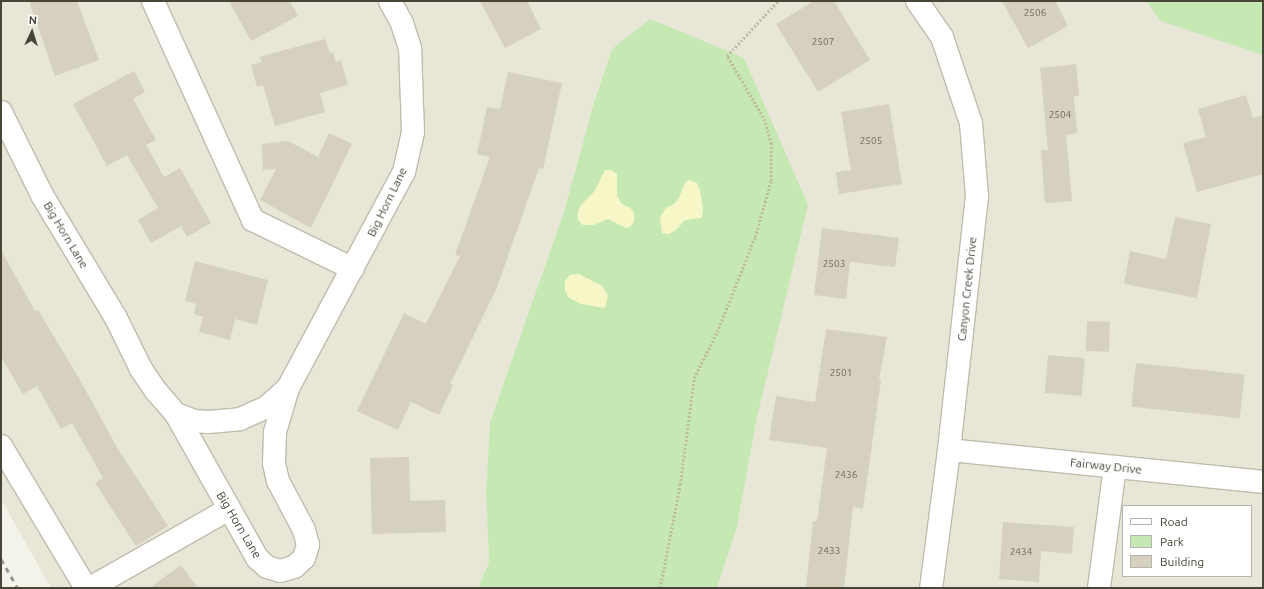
<!DOCTYPE html>
<html>
<head>
<meta charset="utf-8">
<style>
  body { margin:0 }
  #map { position:relative; width:1264px; height:589px; overflow:hidden; background:#f4f3e9; font-family:Ubuntu,sans-serif }
  div>[style] { position:absolute }
  [style*='--x'] { left:calc(var(--x)*1px); top:calc(var(--y)*1px); width:calc(var(--w)*1px); rotate:calc(var(--a)*1deg) }
  .residential>* { inset:0; background:#e8e6d7 }
  .green>* { inset:0; background:#c6e8b3 }
  .sand>* { inset:0; background:#f7f6c6 }
  .building>* { inset:0; background:#d6d1be; transform-origin:0 0 }
  .path>* { height:2.5px; margin-top:-1.25px; transform-origin:0; background:repeating-linear-gradient(90deg,#c1bb9d 0 2px,transparent 0 4px) }
  .roads { filter:drop-shadow(1px 0 #c0bcac) drop-shadow(-1px 0 #c0bcac) drop-shadow(0 1px #c0bcac) drop-shadow(0 -1px #c0bcac) }
  .minor>* { height:22px; margin:-11px; padding:0 11px; transform-origin:11px; border-radius:11px; background:#fff }
  .rail>* { height:3px; margin-top:-1.5px; transform-origin:0; background:repeating-linear-gradient(90deg,#989898 0 5px,transparent 0 10px) }
  span { translate:-50% -50%; white-space:nowrap; text-align:center; line-height:1.15; -webkit-text-stroke:3px #fff; paint-order:stroke }
  .number-label { font-size:10px; color:#6c6759 }
  .number-label span { -webkit-text-stroke-width:0 }
  .street-label { font-size:12px; color:#484437 }
  .frame { position:absolute; inset:0; border:2px solid #484437; pointer-events:none }
  .legend { position:absolute; left:1122px; top:505px; width:130px; height:72px; box-sizing:border-box; background:#fff; border:1px solid #b6b4af; margin:0; padding:5px 7px; list-style:none; font-size:12px; color:#484437 }
  .legend li { display:flex; align-items:center; gap:8px; height:20px }
  .legend b { width:20px; border:1px solid #b6b4af }
  .north { position:absolute; left:12px; top:12px; width:40px; height:40px; -webkit-text-stroke:3px #fff; paint-order:stroke; rotate:4deg; font-size:11px; font-weight:700; line-height:16px; text-align:center; color:#484437 }
  .north::after { content:''; display:block; margin:auto; width:14px; height:18px; background:#484437; clip-path:polygon(50% 0,100% 100%,50% 72%,0 100%) }
</style>
</head>
<body>
<div id="map">
  <div class="residential">
    <i style="clip-path:polygon(evenodd,1px 1px,1146px 1px,1162px 21px,1263px 55px,1263px 588px,717px 588px,737px 527px,757px 417px,612px 49px,594px 102px,564px 212px,490px 422px,486px 492px,489px 562px,478px 588px,51px 588px,1px 499px,1px 1px,1123px 506px,1251px 506px,1251px 576px,1123px 576px,1123px 506px)"></i>
  </div>
  <div class="green">
    <i style="clip-path:polygon(1146px 1px,1263px 1px,1263px 55px,1161px 21px)"></i>
    <i style="clip-path:polygon(650px 19px,744px 58px,808px 205px,757px 417px,737px 527px,717px 588px,478px 588px,489px 562px,486px 492px,490px 422px,564px 212px,594px 102px,612px 49px)"></i>
  </div>
  <div class="sand">
    <i style="clip-path:polygon(605px 170px,611px 170px,617px 174px,617px 196px,621px 203px,630px 208px,634px 212px,634px 222px,630px 227px,626px 228px,608px 219px,593px 225px,583px 225px,578px 220px,578px 211px,581px 205px,594px 192px)"></i>
    <i style="clip-path:polygon(689px 180px,697px 183px,700px 191px,703px 208px,702px 218px,685px 220px,677px 229px,669px 234px,662px 233px,660px 217px,666px 208px,674px 204px,679px 198px,685px 183px)"></i>
    <i style="clip-path:polygon(579px 274px,602px 286px,608px 295px,605px 308px,581px 304px,569px 298px,565px 290px,565px 281px,570px 275px)"></i>
  </div>
  <div class="building">
    <i style="clip-path:polygon(29px 1px,77px 1px,99px 60px,55px 76px)"></i>
    <i style="clip-path:polygon(229px 1px,290px 1px,298px 16px,251px 41px)"></i>
    <i style="clip-path:polygon(480px 1px,527px 1px,541px 29px,505px 48px)"></i>
    <i style="clip-path:polygon(814px 1px,834px 1px,870px 60px,818px 92px,776px 24px)"></i>
    <i style="clip-path:polygon(1002px 1px,1055px 1px,1068px 26px,1028px 48px)"></i>
    <i style="clip-path:polygon(325px 39px,330px 53px,333px 52px,336px 62px,341px 60px,348px 85px,320px 93px,325px 112px,275px 126px,263px 85px,257px 87px,251px 65px,262px 62px,259px 57px)"></i>
    <i style="clip-path:polygon(1076px 64px,1079px 96px,1074px 96px,1077px 133px,1066px 135px,1072px 201px,1045px 203px,1041px 150px,1048px 150px,1040px 68px)"></i>
    <i style="clip-path:polygon(134px 71px,145px 92px,133px 99px,156px 140px,146px 145px,164px 177px,180px 168px,211px 223px,187px 237px,181px 226px,151px 243px,138px 220px,158px 208px,127px 155px,107px 166px,73px 104px)"></i>
    <i style="clip-path:polygon(508px 72px,562px 83px,543px 169px,539px 168px,496px 290px,450px 384px,453px 385px,439px 415px,411px 402px,398px 430px,357px 411px,404px 313px,426px 324px,460px 256px,455px 255px,490px 157px,477px 154px,487px 107px,500px 109px)"></i>
    <i style="clip-path:polygon(1246px 95px,1253px 118px,1263px 115px,1263px 174px,1197px 192px,1183px 143px,1206px 137px,1198px 109px)"></i>
    <i style="clip-path:polygon(889px 104px,902px 184px,839px 194px,836px 172px,851px 170px,841px 112px)"></i>
    <i style="clip-path:polygon(329px 133px,352px 144px,311px 228px,260px 200px,276px 169px,263px 170px,262px 144px,288px 141px,318px 157px)"></i>
    <i style="clip-path:polygon(1175px 217px,1211px 224px,1197px 298px,1124px 284px,1130px 251px,1166px 259px)"></i>
    <i style="clip-path:polygon(822px 228px,899px 238px,895px 267px,850px 262px,846px 299px,814px 295px)"></i>
    <i style="clip-path:polygon(1px 250px,35px 311px,38px 310px,80px 380px,118px 449px,168px 526px,136px 546px,95px 483px,103px 478px,72px 423px,61px 429px,37px 386px,23px 394px,1px 357px)"></i>
    <i style="clip-path:polygon(195px 261px,268px 280px,257px 325px,235px 319px,230px 340px,199px 332px,203px 317px,194px 314px,196px 304px,185px 301px)"></i>
    <i style="left:1087px;top:321px;width:23px;height:30px;rotate:2deg"></i>
    <i style="clip-path:polygon(826px 329px,887px 337px,879px 380px,881px 380px,863px 509px,853px 507px,844px 588px,806px 588px,813px 521px,817px 521px,827px 448px,769px 440px,776px 396px,815px 402px)"></i>
    <i style="left:1048px;top:355px;width:37px;height:38px;rotate:5deg"></i>
    <i style="left:1136px;top:363px;width:109px;height:44px;rotate:6deg"></i>
    <i style="clip-path:polygon(409px 457px,410px 501px,445px 500px,446px 532px,372px 534px,370px 458px)"></i>
    <i style="clip-path:polygon(1003px 522px,1074px 527px,1072px 554px,1041px 551px,1039px 582px,999px 579px)"></i>
    <i style="clip-path:polygon(181px 565px,198px 588px,149px 588px)"></i>
  </div>
  <div class="path">
    <i style="--x:660;--y:588;--w:105;--a:-79"></i>
    <i style="--x:680;--y:485;--w:108;--a:-82.5"></i>
    <i style="--x:694;--y:378;--w:51;--a:-63.4"></i>
    <i style="--x:717;--y:332;--w:102;--a:-68.2"></i>
    <i style="--x:755;--y:237;--w:58;--a:-74.1"></i>
    <i style="--x:771;--y:181;--w:37;--a:-90"></i>
    <i style="--x:771;--y:144;--w:24;--a:-105"></i>
    <i style="--x:765;--y:121;--w:75;--a:-120.3"></i>
    <i style="--x:727;--y:56;--w:75;--a:-47.2"></i>
  </div>
  <div class="roads">
    <div class="minor">
      <i style="--x:153;--y:1;--w:241;--a:65.5"></i>
      <i style="--x:253;--y:220;--w:111;--a:26.1"></i>
      <i style="--x:917;--y:1;--w:44;--a:55.2"></i>
      <i style="--x:942;--y:37;--w:91;--a:71.4"></i>
      <i style="--x:971;--y:123;--w:73;--a:85.3"></i>
      <i style="--x:977;--y:196;--w:256;--a:96.3"></i>
      <i style="--x:949;--y:450;--w:139;--a:97.4"></i>
      <i style="--x:1;--y:112;--w:93;--a:63.7"></i>
      <i style="--x:42;--y:195;--w:144;--a:59"></i>
      <i style="--x:116;--y:318;--w:57;--a:63.9"></i>
      <i style="--x:141;--y:369;--w:27;--a:56"></i>
      <i style="--x:156;--y:391;--w:30;--a:49"></i>
      <i style="--x:176;--y:414;--w:19;--a:21"></i>
      <i style="--x:194;--y:421;--w:14;--a:4"></i>
      <i style="--x:208;--y:422;--w:32;--a:-5"></i>
      <i style="--x:240;--y:419;--w:30;--a:-24"></i>
      <i style="--x:267;--y:407;--w:28;--a:-42"></i>
      <i style="--x:288;--y:388;--w:245;--a:-61.8"></i>
      <i style="--x:404;--y:172;--w:41;--a:-77.3"></i>
      <i style="--x:413;--y:132;--w:84;--a:-92"></i>
      <i style="--x:410;--y:48;--w:26;--a:-108"></i>
      <i style="--x:402;--y:23;--w:25;--a:-119"></i>
      <i style="--x:176;--y:414;--w:165;--a:60.6"></i>
      <i style="--x:257;--y:558;--w:13;--a:42"></i>
      <i style="--x:267;--y:567;--w:14;--a:17"></i>
      <i style="--x:280;--y:571;--w:15;--a:-16"></i>
      <i style="--x:294;--y:567;--w:13;--a:-42"></i>
      <i style="--x:304;--y:558;--w:14;--a:-73"></i>
      <i style="--x:308;--y:545;--w:16;--a:-105"></i>
      <i style="--x:304;--y:530;--w:55;--a:-118"></i>
      <i style="--x:278;--y:481;--w:18;--a:-103"></i>
      <i style="--x:274;--y:463;--w:31;--a:-88"></i>
      <i style="--x:275;--y:432;--w:46;--a:-73.5"></i>
      <i style="--x:1;--y:446;--w:165;--a:59.1"></i>
      <i style="--x:949;--y:450;--w:316;--a:5.8"></i>
      <i style="--x:90;--y:588;--w:160;--a:-29.6"></i>
      <i style="--x:1099;--y:588;--w:122;--a:-82.5"></i>
    </div>
  </div>
  <div class="rail">
    <i style="--x:1;--y:559;--w:34;--a:60"></i>
  </div>
  <div class="number-label">
    <span style="left:1035px;top:13px">2506</span>
    <span style="left:823px;top:42px">2507</span>
    <span style="left:1060px;top:115px">2504</span>
    <span style="left:871px;top:141px">2505</span>
    <span style="left:834px;top:264px">2503</span>
    <span style="left:841px;top:373px">2501</span>
    <span style="left:846px;top:475px">2436</span>
    <span style="left:829px;top:551px">2433</span>
    <span style="left:1021px;top:552px">2434</span>
  </div>
  <div class="street-label">
    <span style="left:387px;top:202px;rotate:-64deg">Big Horn Lane</span>
    <span style="left:66px;top:235px;rotate:59deg">Big Horn Lane</span>
    <span style="left:967px;top:289px;rotate:-84deg">Canyon Creek Drive</span>
    <span style="left:1106px;top:466px;rotate:6deg">Fairway Drive</span>
    <span style="left:239px;top:525px;rotate:59deg">Big Horn Lane</span>
  </div>
  <div class="frame"></div>
  <ul class="legend">
  <li><b style="height:5px;background:#fff"></b>Road</li>
  <li><b style="height:11px;background:#c6e8b3"></b>Park</li>
  <li><b style="height:11px;background:#d6d1be"></b>Building</li>
  </ul>
  <div class="north">N</div>
</div>
</body>
</html>
